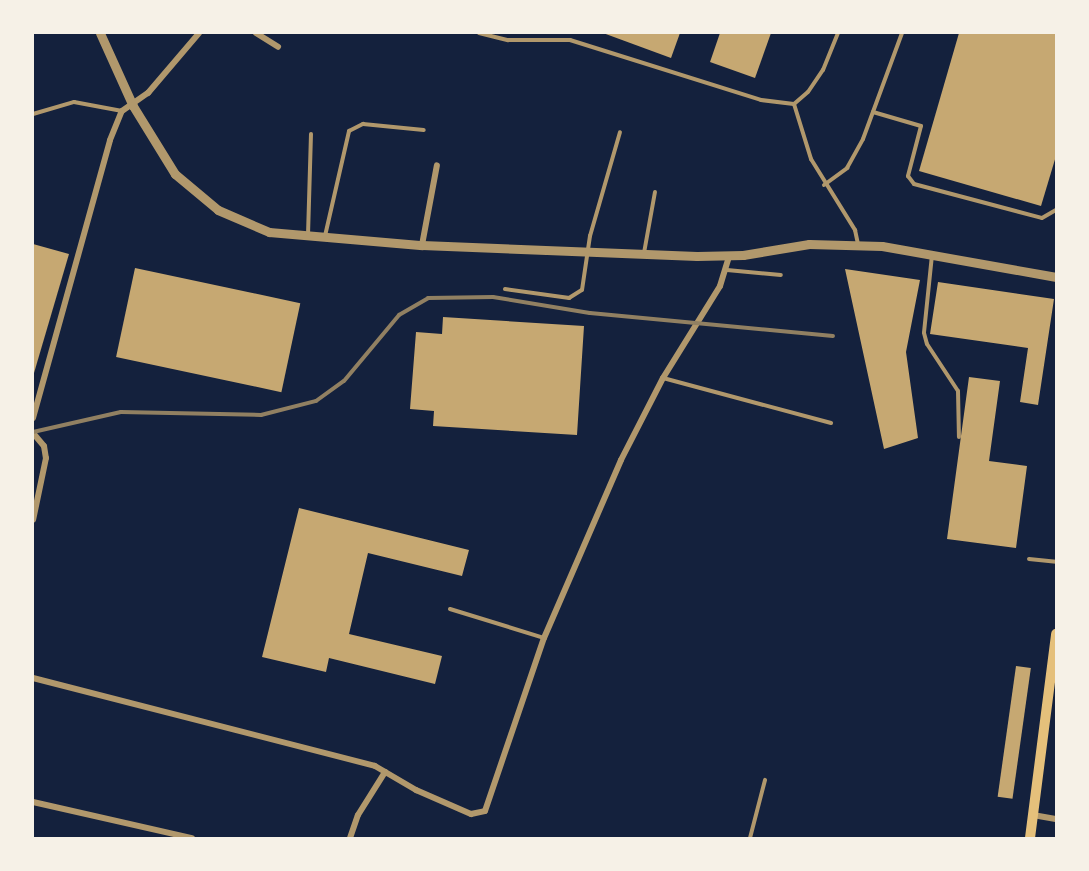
<!DOCTYPE html>
<html>
<head>
<meta charset="utf-8">
<style>
  body { margin:0 }
  #map { position:relative; width:1089px; height:871px; overflow:hidden; background:#14213d; font-family:Signika,sans-serif }
  div>[style] { position:absolute }
  [style*='--x'] { left:calc(var(--x)*1px); top:calc(var(--y)*1px); width:calc(var(--w)*1px); rotate:calc(var(--a)*1deg) }
  .building>* { inset:0; background:#c6a872; transform-origin:0 0 }
  .service>* { height:4px; margin:-2px; padding:0 2px; transform-origin:2px; border-radius:2px; background:#b1986c }
  .minor>* { height:6px; margin:-3px; padding:0 3px; transform-origin:3px; border-radius:3px; background:#b1986c }
  .tertiary>* { height:9px; margin:-4.5px; padding:0 4.5px; transform-origin:4.5px; border-radius:4.5px; background:#b1986c }
  .primary>* { height:10px; margin:-5px; padding:0 5px; transform-origin:5px; border-radius:5px; background:#e5c07b }
  .rail>* { height:4px; margin:-2px; padding:0 2px; transform-origin:2px; border-radius:2px; background:#918062 }
  span { translate:-50% -50%; white-space:nowrap; text-align:center; line-height:1.15; -webkit-text-stroke:6px #f6f1e7; paint-order:stroke }
  .frame { position:absolute; inset:0; border:34px solid #f6f1e7; pointer-events:none }
</style>
</head>
<body>
<div id="map">
  <div class="building">
    <i style="clip-path:polygon(603px 33px,680px 33px,671px 58px)"></i>
    <i style="clip-path:polygon(720px 33px,771px 33px,755px 78px,710px 62px)"></i>
    <i style="clip-path:polygon(959px 33px,1056px 33px,1056px 156px,1041px 206px,919px 171px)"></i>
    <i style="clip-path:polygon(33px 244px,69px 254px,34px 373px,33px 373px)"></i>
    <i style="left:135px;top:268px;width:169px;height:91px;rotate:12deg"></i>
    <i style="clip-path:polygon(845px 269px,920px 280px,906px 352px,918px 438px,884px 449px)"></i>
    <i style="clip-path:polygon(938px 282px,1054px 299px,1038px 405px,1020px 402px,1028px 348px,930px 334px)"></i>
    <i style="clip-path:polygon(443px 317px,584px 326px,577px 435px,433px 426px,434px 411px,410px 409px,416px 332px,442px 334px)"></i>
    <i style="clip-path:polygon(969px 377px,1000px 381px,989px 461px,1027px 466px,1016px 548px,947px 539px)"></i>
    <i style="clip-path:polygon(299px 508px,469px 550px,462px 576px,368px 553px,349px 634px,442px 656px,435px 684px,329px 658px,326px 672px,262px 657px)"></i>
    <i style="left:1016px;top:666px;width:15px;height:132px;rotate:8deg"></i>
  </div>
  <div class="service">
    <i style="--x:479;--y:33;--w:30;--a:14"></i>
    <i style="--x:508;--y:40;--w:62;--a:0"></i>
    <i style="--x:570;--y:40;--w:200;--a:17.4"></i>
    <i style="--x:761;--y:100;--w:33;--a:7"></i>
    <i style="--x:794;--y:104;--w:18;--a:-41"></i>
    <i style="--x:808;--y:92;--w:27;--a:-56"></i>
    <i style="--x:823;--y:70;--w:40;--a:-68"></i>
    <i style="--x:794;--y:104;--w:58;--a:72.8"></i>
    <i style="--x:811;--y:159;--w:84;--a:58.2"></i>
    <i style="--x:855;--y:230;--w:14;--a:78"></i>
    <i style="--x:873;--y:112;--w:50;--a:16.3"></i>
    <i style="--x:921;--y:126;--w:52;--a:104.6"></i>
    <i style="--x:908;--y:176;--w:10;--a:53"></i>
    <i style="--x:914;--y:184;--w:132;--a:14.9"></i>
    <i style="--x:1042;--y:218;--w:16;--a:-30"></i>
    <i style="--x:33;--y:114;--w:43;--a:-16.3"></i>
    <i style="--x:74;--y:102;--w:49;--a:10.6"></i>
    <i style="--x:824;--y:185;--w:29;--a:-36"></i>
    <i style="--x:847;--y:168;--w:33;--a:-61"></i>
    <i style="--x:863;--y:139;--w:113;--a:-69.8"></i>
    <i style="--x:308;--y:235;--w:101;--a:-88.3"></i>
    <i style="--x:325;--y:236;--w:108;--a:-77.1"></i>
    <i style="--x:349;--y:131;--w:16;--a:-27"></i>
    <i style="--x:363;--y:124;--w:61;--a:5.6"></i>
    <i style="--x:644;--y:253;--w:62;--a:-79.8"></i>
    <i style="--x:932;--y:255;--w:78;--a:95.9"></i>
    <i style="--x:924;--y:333;--w:11;--a:75"></i>
    <i style="--x:927;--y:344;--w:56;--a:56.6"></i>
    <i style="--x:958;--y:391;--w:46;--a:88.8"></i>
    <i style="--x:727;--y:270;--w:54;--a:5.3"></i>
    <i style="--x:505;--y:289;--w:65;--a:8"></i>
    <i style="--x:569;--y:298;--w:15;--a:-32"></i>
    <i style="--x:582;--y:290;--w:55;--a:-81.6"></i>
    <i style="--x:590;--y:236;--w:108;--a:-73.9"></i>
    <i style="--x:663;--y:378;--w:174;--a:15"></i>
    <i style="--x:1029;--y:559;--w:27;--a:6"></i>
    <i style="--x:450;--y:609;--w:98;--a:17.1"></i>
    <i style="--x:750;--y:838;--w:60;--a:-75.5"></i>
  </div>
  <div class="minor">
    <i style="--x:256;--y:33;--w:26;--a:32"></i>
    <i style="--x:422;--y:245;--w:81;--a:-79.4"></i>
    <i style="--x:33;--y:418;--w:288;--a:-74.5"></i>
    <i style="--x:110;--y:140;--w:31;--a:-68"></i>
    <i style="--x:122;--y:111;--w:32;--a:-35"></i>
    <i style="--x:148;--y:93;--w:79;--a:-49.6"></i>
    <i style="--x:33;--y:433;--w:17;--a:50"></i>
    <i style="--x:44;--y:446;--w:12;--a:81"></i>
    <i style="--x:46;--y:458;--w:63;--a:101.8"></i>
    <i style="--x:33;--y:678;--w:353;--a:14.4"></i>
    <i style="--x:375;--y:766;--w:48;--a:30.3"></i>
    <i style="--x:416;--y:790;--w:60;--a:23.6"></i>
    <i style="--x:471;--y:814;--w:14;--a:-12"></i>
    <i style="--x:485;--y:811;--w:183;--a:-71.2"></i>
    <i style="--x:544;--y:638;--w:194;--a:-66.6"></i>
    <i style="--x:621;--y:460;--w:92;--a:-62.9"></i>
    <i style="--x:663;--y:378;--w:108;--a:-58.2"></i>
    <i style="--x:720;--y:286;--w:31;--a:-73"></i>
    <i style="--x:33;--y:802;--w:163;--a:12.8"></i>
    <i style="--x:1033;--y:815;--w:23;--a:10"></i>
    <i style="--x:350;--y:838;--w:24;--a:-71"></i>
    <i style="--x:358;--y:815;--w:51;--a:-57.9"></i>
  </div>
  <div class="tertiary">
    <i style="--x:100;--y:33;--w:80;--a:65.7"></i>
    <i style="--x:133;--y:106;--w:80;--a:58.3"></i>
    <i style="--x:175;--y:174;--w:56;--a:39.9"></i>
    <i style="--x:218;--y:210;--w:56;--a:23.3"></i>
    <i style="--x:269;--y:232;--w:154;--a:4.9"></i>
    <i style="--x:422;--y:245;--w:275;--a:2.3"></i>
    <i style="--x:697;--y:256;--w:46;--a:-1.2"></i>
    <i style="--x:743;--y:255;--w:67;--a:-9.5"></i>
    <i style="--x:809;--y:244;--w:73;--a:1.6"></i>
    <i style="--x:882;--y:246;--w:177;--a:10.1"></i>
  </div>
  <div class="primary">
    <i style="--x:1030;--y:838;--w:206;--a:-82.7"></i>
  </div>
  <div class="rail">
    <i style="--x:33;--y:432;--w:90;--a:-12.8"></i>
    <i style="--x:121;--y:412;--w:140;--a:1.2"></i>
    <i style="--x:261;--y:415;--w:57;--a:-14.3"></i>
    <i style="--x:316;--y:401;--w:34;--a:-36"></i>
    <i style="--x:344;--y:381;--w:86;--a:-50.2"></i>
    <i style="--x:399;--y:315;--w:34;--a:-30"></i>
    <i style="--x:428;--y:298;--w:65;--a:-0.9"></i>
    <i style="--x:493;--y:297;--w:98;--a:9.4"></i>
    <i style="--x:590;--y:313;--w:244;--a:5.4"></i>
  </div>
  <div class="frame"></div>
</div>
</body>
</html>
